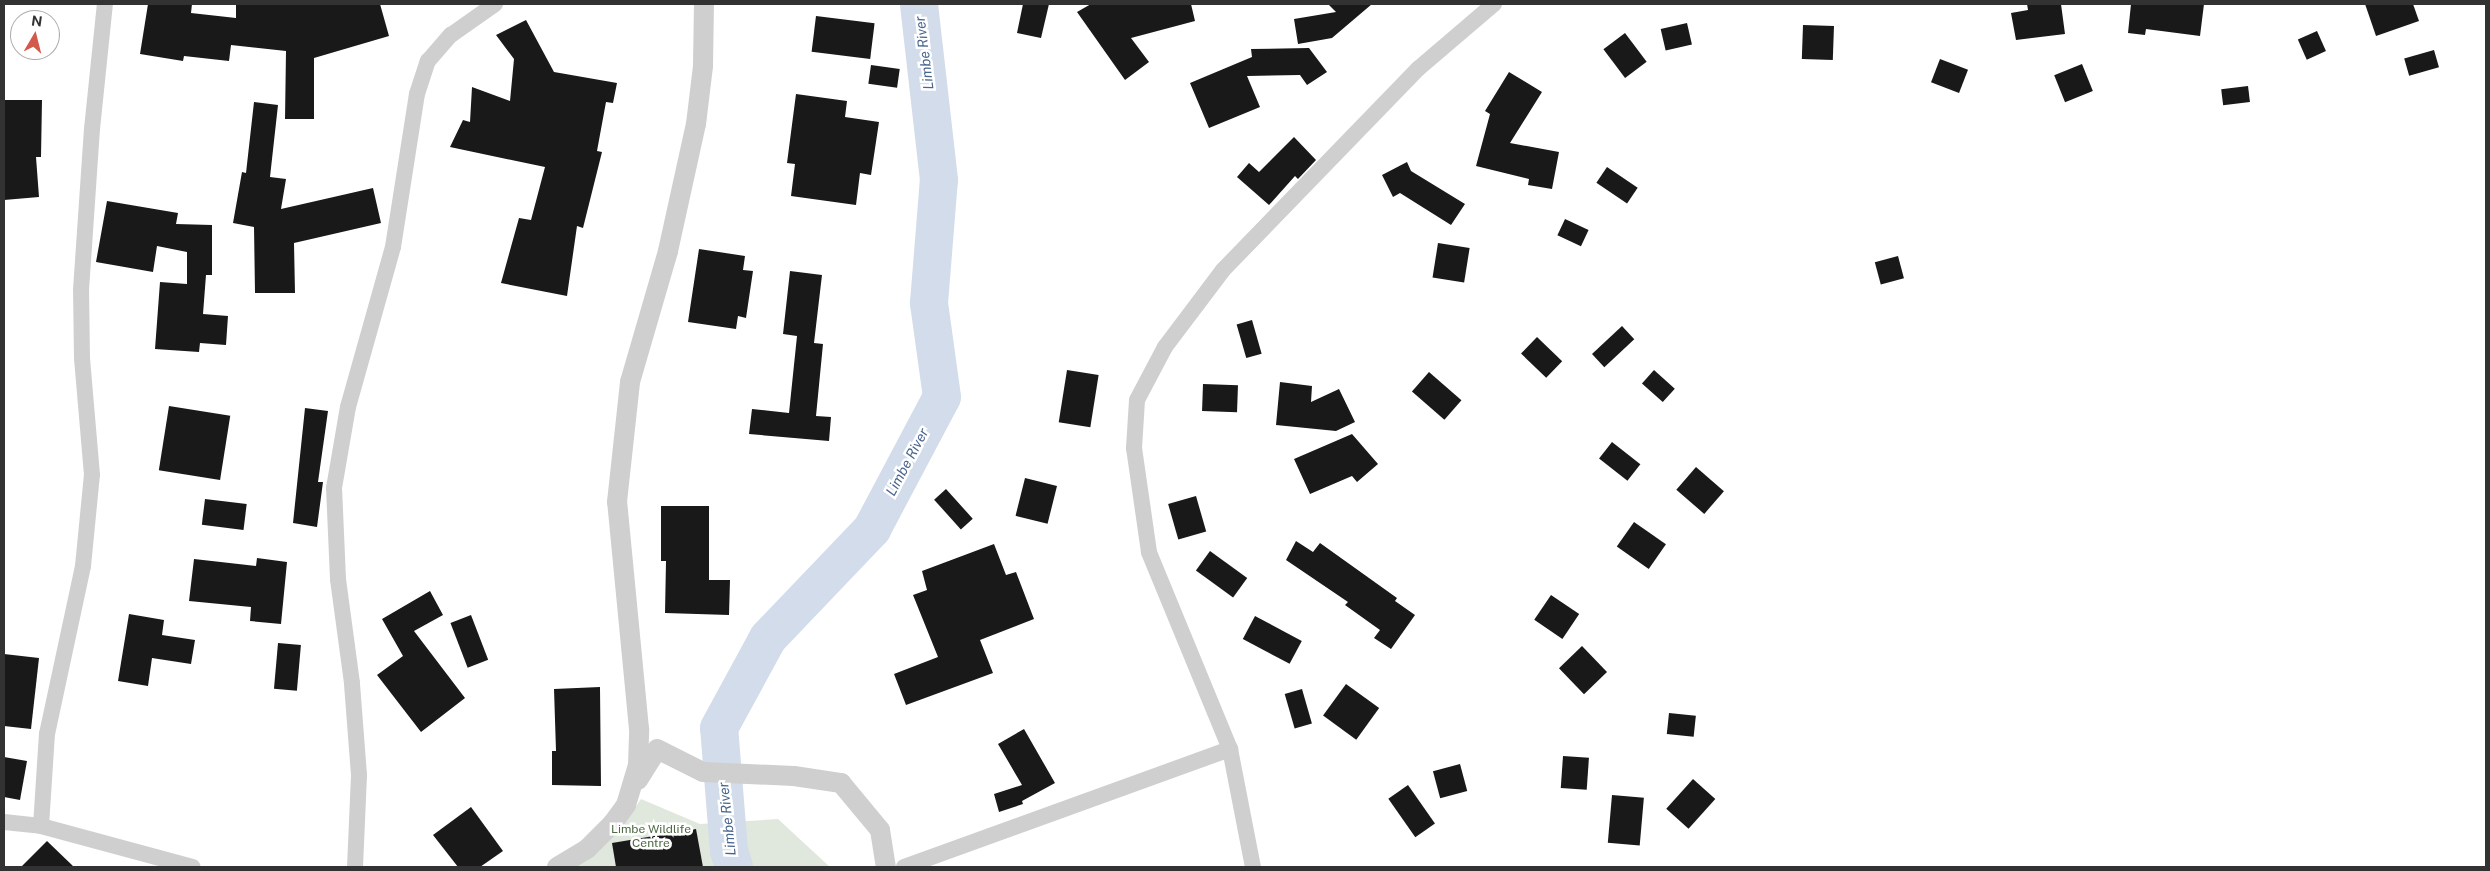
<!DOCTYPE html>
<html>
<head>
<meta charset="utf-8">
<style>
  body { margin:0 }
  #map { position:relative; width:2490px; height:871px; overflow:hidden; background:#fff; font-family:"Public Sans",sans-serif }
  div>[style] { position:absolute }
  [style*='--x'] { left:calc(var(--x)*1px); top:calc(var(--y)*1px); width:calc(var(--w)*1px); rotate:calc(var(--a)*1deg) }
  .green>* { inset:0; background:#e0e8dd }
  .river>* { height:38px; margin:-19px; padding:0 19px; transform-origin:19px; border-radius:19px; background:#d2dcea }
  .building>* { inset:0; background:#191919; transform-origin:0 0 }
  .minor>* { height:16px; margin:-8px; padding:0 8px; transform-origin:8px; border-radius:8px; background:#cfcfcf }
  .tertiary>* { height:20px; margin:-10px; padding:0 10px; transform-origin:10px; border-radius:10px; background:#cfcfcf }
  span { translate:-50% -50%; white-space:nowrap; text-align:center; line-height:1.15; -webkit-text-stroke:5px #fff; paint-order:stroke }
  .park-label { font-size:12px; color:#4f6a44 }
  .water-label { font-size:14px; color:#48658d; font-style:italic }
  .frame { position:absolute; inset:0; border:5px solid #323232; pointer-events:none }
  .north { position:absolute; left:10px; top:10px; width:50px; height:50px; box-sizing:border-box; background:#fff; border:1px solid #adadad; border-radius:50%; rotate:8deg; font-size:14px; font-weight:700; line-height:20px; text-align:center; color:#323232 }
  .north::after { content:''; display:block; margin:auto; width:18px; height:22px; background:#d35a4b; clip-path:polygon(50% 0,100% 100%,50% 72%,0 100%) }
</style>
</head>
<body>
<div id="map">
  <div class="green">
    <i style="clip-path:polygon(641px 799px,700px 824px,778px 819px,830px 867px,569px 867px,632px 812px)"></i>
  </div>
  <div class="river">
    <i style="--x:734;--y:867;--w:17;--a:-107"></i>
    <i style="--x:729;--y:851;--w:123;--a:-94.6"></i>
    <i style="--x:719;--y:728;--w:102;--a:-61.4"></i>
    <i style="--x:768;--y:638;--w:151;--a:-46.3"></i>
    <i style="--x:872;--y:529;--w:149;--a:-62.1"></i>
    <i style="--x:942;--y:397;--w:95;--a:-97.9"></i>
    <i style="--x:929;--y:303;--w:123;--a:-85.4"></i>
    <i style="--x:939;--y:180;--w:177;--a:-96.5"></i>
  </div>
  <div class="building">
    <i style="clip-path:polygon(148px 4px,192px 4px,191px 13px,236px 18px,236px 4px,380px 4px,389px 36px,314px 58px,314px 119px,285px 119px,286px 51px,231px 45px,229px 61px,184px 56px,183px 61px,140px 54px)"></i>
    <i style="clip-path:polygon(1023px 4px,1049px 4px,1041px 38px,1017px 33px)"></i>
    <i style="clip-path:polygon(1091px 4px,1191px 4px,1195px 21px,1131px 38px,1149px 62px,1125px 80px,1077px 12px)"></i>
    <i style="clip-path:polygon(1328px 4px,1372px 4px,1332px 38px,1298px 44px,1294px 19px,1336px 12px)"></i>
    <i style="clip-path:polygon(2027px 4px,2061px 4px,2065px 34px,2016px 40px,2011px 13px,2028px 10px)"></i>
    <i style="clip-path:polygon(2131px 4px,2204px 4px,2200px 36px,2146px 29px,2145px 35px,2128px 33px)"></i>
    <i style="clip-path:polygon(2365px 4px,2413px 4px,2419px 21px,2376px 36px)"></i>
    <i style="left:816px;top:16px;width:59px;height:36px;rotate:7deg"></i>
    <i style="clip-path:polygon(526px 20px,554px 72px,617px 83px,613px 103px,606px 102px,597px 151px,602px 152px,583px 228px,577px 226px,567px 296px,501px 283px,519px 218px,531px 220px,545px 167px,450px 147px,463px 120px,470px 122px,472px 87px,510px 101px,514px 59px,496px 35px)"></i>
    <i style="left:1687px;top:23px;width:22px;height:27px;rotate:77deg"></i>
    <i style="left:1803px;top:25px;width:31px;height:34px;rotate:2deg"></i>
    <i style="left:2317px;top:31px;width:22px;height:21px;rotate:66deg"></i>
    <i style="left:1625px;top:33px;width:36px;height:27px;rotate:53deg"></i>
    <i style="clip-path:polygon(1309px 48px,1327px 72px,1307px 85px,1300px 75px,1247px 76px,1260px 107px,1209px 128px,1190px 83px,1252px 57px,1251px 49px)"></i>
    <i style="left:2434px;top:50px;width:18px;height:31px;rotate:74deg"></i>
    <i style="left:1940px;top:59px;width:30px;height:25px;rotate:21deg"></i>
    <i style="left:2082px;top:64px;width:29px;height:30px;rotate:68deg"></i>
    <i style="left:871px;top:65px;width:29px;height:19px;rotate:8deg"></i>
    <i style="clip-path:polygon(1509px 72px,1542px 92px,1510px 143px,1559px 152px,1552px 189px,1528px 185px,1529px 179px,1476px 166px,1490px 114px,1485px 111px)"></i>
    <i style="left:2248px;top:86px;width:16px;height:27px;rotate:83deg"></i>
    <i style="clip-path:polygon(796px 94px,847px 101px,845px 117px,879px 122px,871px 175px,860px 173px,856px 205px,791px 196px,795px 164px,787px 163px)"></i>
    <i style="clip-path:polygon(4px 100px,42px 100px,41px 157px,36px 157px,39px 197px,4px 200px)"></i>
    <i style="clip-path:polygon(254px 102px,278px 105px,270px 177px,286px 179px,281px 209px,373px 188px,381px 223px,294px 243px,295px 293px,255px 293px,254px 227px,233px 223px,242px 172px,246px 173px)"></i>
    <i style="clip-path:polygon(1294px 137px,1316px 160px,1298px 179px,1295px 176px,1269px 205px,1237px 177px,1249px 163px,1259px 172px)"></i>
    <i style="clip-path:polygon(1407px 162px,1411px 171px,1465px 204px,1451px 225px,1400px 193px,1393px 197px,1382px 175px)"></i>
    <i style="left:1607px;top:167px;width:37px;height:19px;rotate:34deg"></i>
    <i style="clip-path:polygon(107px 201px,178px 213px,176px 224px,212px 225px,212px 275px,206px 275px,203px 314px,228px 316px,226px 345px,200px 343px,199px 352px,155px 349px,160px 282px,187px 284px,187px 252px,157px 246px,153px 272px,96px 262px)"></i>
    <i style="left:1565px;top:219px;width:26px;height:18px;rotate:25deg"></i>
    <i style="left:1438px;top:243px;width:32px;height:35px;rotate:9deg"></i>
    <i style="clip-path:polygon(699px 249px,745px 256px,743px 270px,753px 271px,746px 318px,738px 316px,736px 329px,688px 322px)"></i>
    <i style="left:1898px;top:256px;width:23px;height:24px;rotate:75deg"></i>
    <i style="clip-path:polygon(790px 271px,822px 275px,814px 343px,823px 344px,816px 416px,831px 417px,829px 441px,749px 434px,752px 409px,789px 413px,797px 336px,783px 334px)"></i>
    <i style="left:1252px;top:320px;width:35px;height:16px;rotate:74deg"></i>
    <i style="left:1622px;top:326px;width:18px;height:41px;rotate:47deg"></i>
    <i style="left:1537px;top:337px;width:35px;height:23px;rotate:44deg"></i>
    <i style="left:1067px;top:370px;width:32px;height:53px;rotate:9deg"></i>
    <i style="left:1654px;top:370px;width:28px;height:18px;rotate:42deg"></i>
    <i style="left:1429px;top:372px;width:43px;height:26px;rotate:41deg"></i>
    <i style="clip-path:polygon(1280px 382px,1312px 386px,1311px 402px,1339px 389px,1355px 422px,1336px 431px,1276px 425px)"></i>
    <i style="left:1203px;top:384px;width:35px;height:27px;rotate:2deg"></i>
    <i style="left:169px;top:406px;width:62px;height:65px;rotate:9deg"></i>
    <i style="clip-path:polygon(305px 408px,328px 411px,318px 482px,323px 482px,317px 527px,293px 523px)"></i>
    <i style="clip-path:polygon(1352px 434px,1378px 464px,1357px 482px,1352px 476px,1310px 494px,1294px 459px)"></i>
    <i style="left:1612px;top:442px;width:36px;height:21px;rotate:38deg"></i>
    <i style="left:1696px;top:467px;width:37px;height:30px;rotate:41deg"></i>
    <i style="left:1025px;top:478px;width:33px;height:39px;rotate:14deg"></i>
    <i style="left:946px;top:489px;width:40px;height:16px;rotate:48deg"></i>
    <i style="left:1196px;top:496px;width:37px;height:29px;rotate:74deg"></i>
    <i style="left:205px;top:499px;width:42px;height:26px;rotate:7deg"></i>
    <i style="clip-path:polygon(661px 506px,709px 506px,709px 580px,730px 580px,729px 615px,665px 613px,666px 561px,661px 561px)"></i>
    <i style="left:1634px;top:522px;width:39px;height:30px;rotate:35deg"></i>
    <i style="clip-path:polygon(1296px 541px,1313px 552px,1320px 543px,1397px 598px,1395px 601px,1415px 615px,1391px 649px,1374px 638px,1380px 630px,1345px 605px,1348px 602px,1286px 560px)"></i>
    <i style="clip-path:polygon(994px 544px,1006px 575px,1016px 572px,1034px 619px,980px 640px,993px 673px,906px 705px,894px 674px,938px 657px,913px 595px,927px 590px,922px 571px)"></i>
    <i style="left:1210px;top:551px;width:46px;height:24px;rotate:36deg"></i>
    <i style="clip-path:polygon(257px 558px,287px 562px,281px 624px,250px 621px,251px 607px,189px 601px,194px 559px,256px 566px)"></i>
    <i style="clip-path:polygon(430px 591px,443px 615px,414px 631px,465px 698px,421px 732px,377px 675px,403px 656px,382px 619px)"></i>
    <i style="left:1551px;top:595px;width:34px;height:30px;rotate:34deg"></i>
    <i style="clip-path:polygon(129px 614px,164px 620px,162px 635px,195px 640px,191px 664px,152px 658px,148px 686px,118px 681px)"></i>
    <i style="left:471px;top:615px;width:48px;height:22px;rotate:69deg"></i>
    <i style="left:1255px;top:616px;width:53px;height:26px;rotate:28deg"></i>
    <i style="left:278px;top:643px;width:23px;height:46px;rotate:5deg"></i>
    <i style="left:1582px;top:646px;width:36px;height:32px;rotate:46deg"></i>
    <i style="clip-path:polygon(4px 654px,39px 658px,31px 729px,4px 726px)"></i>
    <i style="left:1346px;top:684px;width:41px;height:39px;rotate:36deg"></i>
    <i style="clip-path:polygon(600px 687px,601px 786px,552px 785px,552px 751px,556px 751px,554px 689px)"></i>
    <i style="left:1302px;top:689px;width:36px;height:18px;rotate:74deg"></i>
    <i style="left:1669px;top:713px;width:27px;height:21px;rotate:6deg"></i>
    <i style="clip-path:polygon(1024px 729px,1055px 783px,1022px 801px,1023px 804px,999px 812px,994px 794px,1022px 785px,998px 744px)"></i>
    <i style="left:1563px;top:756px;width:26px;height:32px;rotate:4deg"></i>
    <i style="clip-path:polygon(4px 757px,27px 761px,20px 800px,4px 797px)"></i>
    <i style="left:1460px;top:764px;width:28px;height:28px;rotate:75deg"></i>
    <i style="left:1693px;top:779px;width:30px;height:40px;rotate:42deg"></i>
    <i style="left:1408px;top:785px;width:47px;height:24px;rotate:55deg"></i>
    <i style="left:1612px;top:795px;width:32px;height:48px;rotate:5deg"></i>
    <i style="clip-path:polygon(471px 807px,503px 851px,480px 867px,458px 867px,433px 835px)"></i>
    <i style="clip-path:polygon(696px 829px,703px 867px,616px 867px,612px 843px)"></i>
    <i style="clip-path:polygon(47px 841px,74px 867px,21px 867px)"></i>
  </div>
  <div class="minor">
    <i style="--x:1230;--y:749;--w:120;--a:79"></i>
    <i style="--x:4;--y:822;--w:37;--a:6"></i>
    <i style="--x:41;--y:826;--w:157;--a:15.1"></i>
    <i style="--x:41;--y:826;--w:92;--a:-86.3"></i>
    <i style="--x:47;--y:734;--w:172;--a:-77.9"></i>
    <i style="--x:83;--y:566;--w:91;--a:-84.4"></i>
    <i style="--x:92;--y:475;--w:117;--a:-94.9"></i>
    <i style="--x:82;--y:358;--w:68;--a:-90.8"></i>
    <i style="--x:81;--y:290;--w:161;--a:-86.1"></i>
    <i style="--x:92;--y:129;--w:126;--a:-84.1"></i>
    <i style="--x:355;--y:867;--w:92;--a:-87.5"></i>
    <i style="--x:359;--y:775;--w:92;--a:-94.4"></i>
    <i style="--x:352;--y:683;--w:105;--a:-97.7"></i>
    <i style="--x:338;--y:579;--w:91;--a:-92.5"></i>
    <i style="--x:334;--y:488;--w:82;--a:-80.2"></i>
    <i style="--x:348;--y:407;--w:166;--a:-74.3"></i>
    <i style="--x:393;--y:247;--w:155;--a:-81.1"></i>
    <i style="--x:417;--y:94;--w:35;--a:-72"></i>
    <i style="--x:428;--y:61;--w:35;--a:-49"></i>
    <i style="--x:451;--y:35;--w:54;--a:-35.2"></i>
    <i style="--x:904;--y:867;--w:347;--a:-19.9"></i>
    <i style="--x:1230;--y:749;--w:213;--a:-112.4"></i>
    <i style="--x:1149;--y:552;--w:105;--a:-98.2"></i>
    <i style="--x:1134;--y:448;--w:48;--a:-86.4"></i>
    <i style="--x:1137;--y:400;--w:60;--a:-62.2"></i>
    <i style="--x:1165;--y:347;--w:96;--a:-53"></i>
    <i style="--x:1223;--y:270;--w:281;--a:-45.9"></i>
    <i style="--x:1419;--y:68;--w:99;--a:-40.5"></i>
  </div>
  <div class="tertiary">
    <i style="--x:638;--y:780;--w:36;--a:-58"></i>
    <i style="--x:657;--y:749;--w:51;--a:26.6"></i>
    <i style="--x:703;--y:772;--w:91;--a:2.5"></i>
    <i style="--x:794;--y:776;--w:48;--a:8.5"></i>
    <i style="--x:841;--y:783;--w:61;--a:50.3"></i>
    <i style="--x:880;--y:830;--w:37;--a:81"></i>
    <i style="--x:557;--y:867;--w:35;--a:-31"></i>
    <i style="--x:587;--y:849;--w:37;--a:-45"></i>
    <i style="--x:613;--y:823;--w:22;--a:-54"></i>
    <i style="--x:626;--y:805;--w:42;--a:-73.3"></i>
    <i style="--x:638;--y:765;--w:36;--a:-88"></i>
    <i style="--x:639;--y:729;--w:228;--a:-95.5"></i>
    <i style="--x:617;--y:502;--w:121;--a:-83.8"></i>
    <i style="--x:630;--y:382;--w:136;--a:-73.8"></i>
    <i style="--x:668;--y:251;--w:130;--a:-77.6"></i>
    <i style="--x:696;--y:124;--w:58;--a:-83.1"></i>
    <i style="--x:703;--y:66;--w:62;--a:-89.1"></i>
  </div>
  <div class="park-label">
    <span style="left:651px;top:837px">Limbe Wildlife<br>Centre</span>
  </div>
  <div class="water-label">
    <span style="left:924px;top:53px;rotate:-97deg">Limbe River</span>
    <span style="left:907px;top:462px;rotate:-62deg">Limbe River</span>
    <span style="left:727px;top:819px;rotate:-96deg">Limbe River</span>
  </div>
  <div class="frame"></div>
  <div class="north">N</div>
</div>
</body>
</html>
